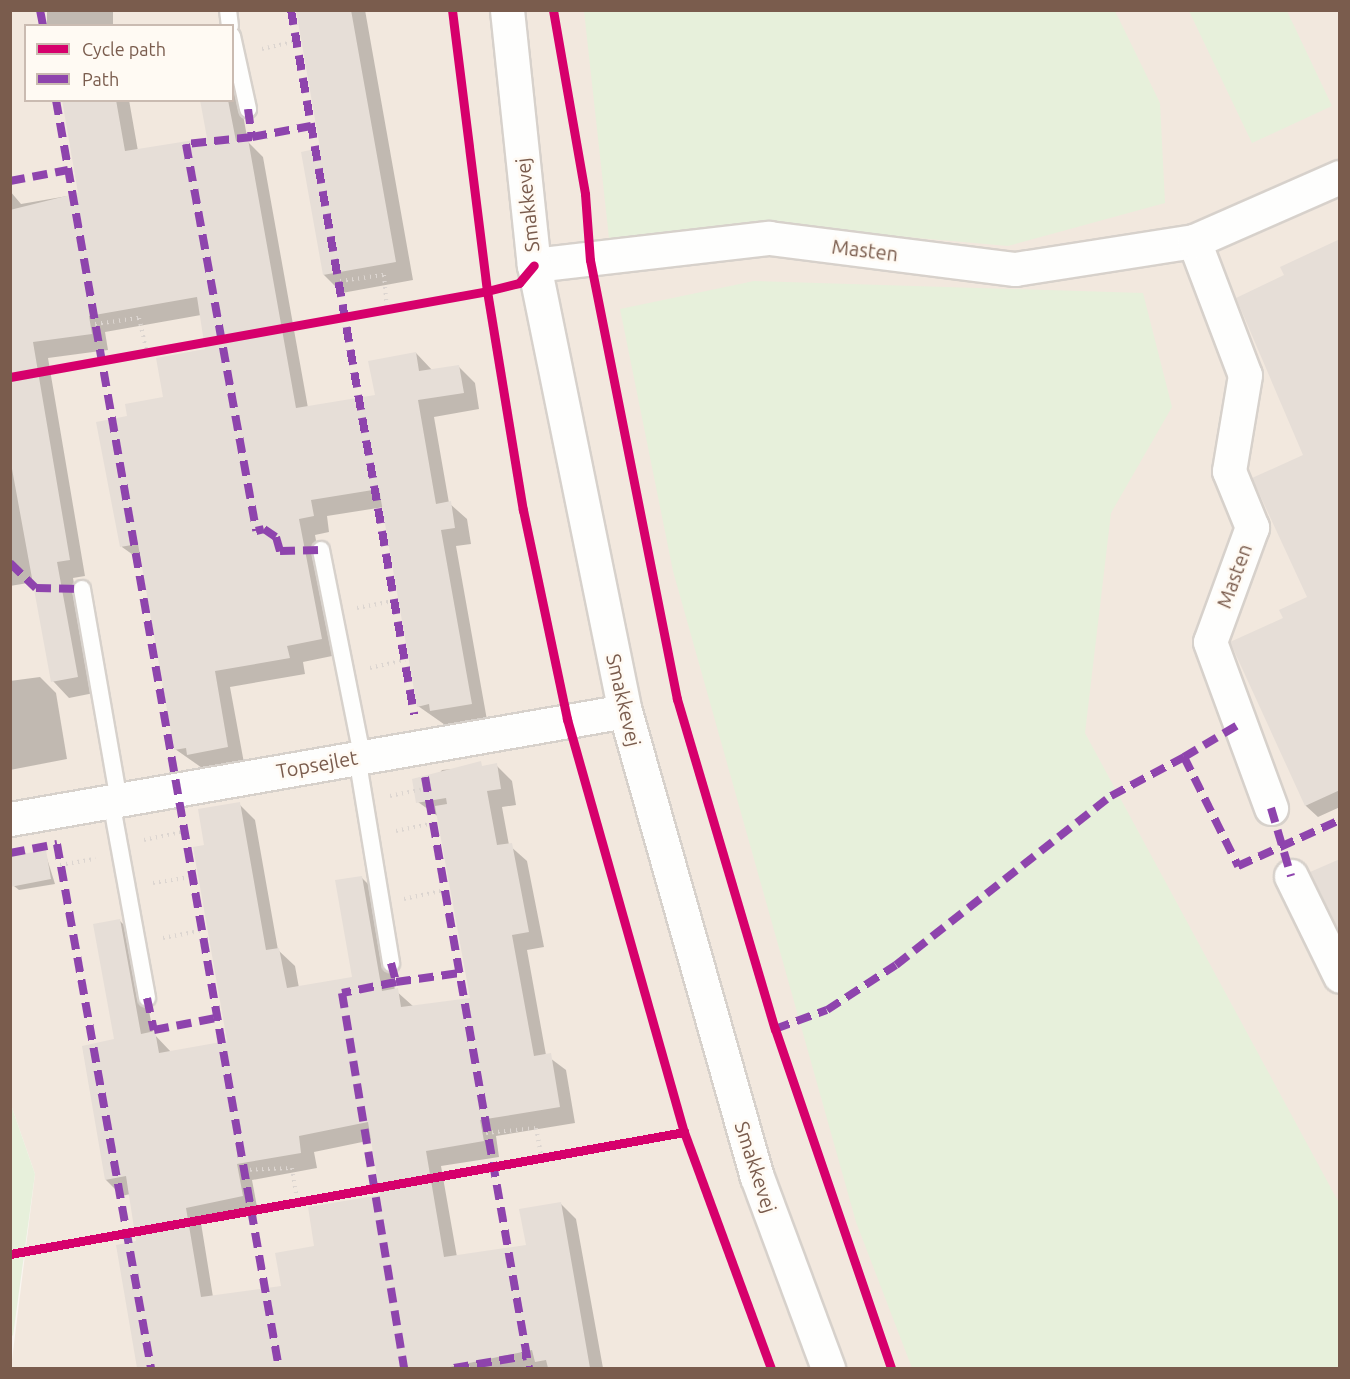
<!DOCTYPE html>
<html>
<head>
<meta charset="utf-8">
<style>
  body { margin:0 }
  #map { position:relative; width:1350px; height:1379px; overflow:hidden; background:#f9f5f0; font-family:Ubuntu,sans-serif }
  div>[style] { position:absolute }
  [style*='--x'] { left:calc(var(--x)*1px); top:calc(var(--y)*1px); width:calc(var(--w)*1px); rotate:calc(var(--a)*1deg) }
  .residential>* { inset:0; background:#f2e8de }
  .green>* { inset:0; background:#e7f0db }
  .shadow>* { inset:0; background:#0003; transform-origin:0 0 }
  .building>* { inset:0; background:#e6ded7 }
  .path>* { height:4px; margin-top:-2px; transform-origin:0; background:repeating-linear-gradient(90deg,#dcd5d0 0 1.5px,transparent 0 6px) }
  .roads { filter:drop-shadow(2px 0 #d7d1cb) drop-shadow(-2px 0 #d7d1cb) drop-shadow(0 2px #d7d1cb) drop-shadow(0 -2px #d7d1cb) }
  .lane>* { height:16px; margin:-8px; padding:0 8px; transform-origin:8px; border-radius:8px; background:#fefefd }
  .street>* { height:33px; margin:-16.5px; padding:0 16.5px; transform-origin:16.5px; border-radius:16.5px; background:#fefefd }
  .secondary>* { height:33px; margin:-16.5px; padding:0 16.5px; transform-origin:16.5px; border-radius:16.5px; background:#fefefd }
  .quiet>* { height:8px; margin-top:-4px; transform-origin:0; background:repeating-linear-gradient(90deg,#8e44ad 0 15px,transparent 0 23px) }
  .cycleway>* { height:9px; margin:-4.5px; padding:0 4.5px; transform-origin:4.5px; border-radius:4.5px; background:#d6006c }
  span { translate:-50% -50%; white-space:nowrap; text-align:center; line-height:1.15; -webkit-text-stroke:5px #fffaf3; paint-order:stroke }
  .street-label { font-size:20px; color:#7a5c4d }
  .frame { position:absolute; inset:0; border:12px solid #7a5c4d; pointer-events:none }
  .legend { position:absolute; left:24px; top:24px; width:210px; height:78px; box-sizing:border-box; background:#fffaf3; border:2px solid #cabbb1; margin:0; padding:8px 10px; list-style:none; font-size:18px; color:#7a5c4d }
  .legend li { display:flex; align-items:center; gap:12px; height:30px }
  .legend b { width:30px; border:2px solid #cabbb1 }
</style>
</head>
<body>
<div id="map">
  <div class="residential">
    <i style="clip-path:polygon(evenodd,10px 11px,1339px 11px,1339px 1368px,11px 1368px,35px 1174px,10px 1102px,10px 11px,26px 26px,232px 26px,232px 100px,26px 100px,26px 26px)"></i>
  </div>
  <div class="green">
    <i style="clip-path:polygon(584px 11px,1115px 11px,1160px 103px,1165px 203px,1008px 246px,759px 224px,609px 238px)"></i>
    <i style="clip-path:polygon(1189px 11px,1287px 11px,1332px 106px,1252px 143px)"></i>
    <i style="clip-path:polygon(754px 281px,1143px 293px,1172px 407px,1111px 513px,1085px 733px,1339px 1203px,1339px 1368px,912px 1368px,856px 1222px,673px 571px,620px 309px)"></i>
    <i style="clip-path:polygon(10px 1102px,35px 1174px,13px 1336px,10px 1333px)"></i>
  </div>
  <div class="shadow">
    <i style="left:47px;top:10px;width:66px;height:16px"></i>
    <i style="clip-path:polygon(298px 10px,365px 10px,413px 280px,342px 293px,324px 275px,322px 150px)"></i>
    <i style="clip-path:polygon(232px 55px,248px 142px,263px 157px,308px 408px,376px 396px,416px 353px,432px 370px,459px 367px,475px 383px,479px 409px,434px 417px,449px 503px,467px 519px,471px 544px,456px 546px,487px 720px,448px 727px,418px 706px,384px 507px,327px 516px,329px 532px,315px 535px,337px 655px,303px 662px,305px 674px,230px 687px,244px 763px,205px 770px,175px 749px,143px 562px,122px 547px,129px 417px,165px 398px,207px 351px,201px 315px,105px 332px,108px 350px,48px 358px,85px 576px,73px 578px,94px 693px,69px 698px,53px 681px,34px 582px,10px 586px,10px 191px,21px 204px,79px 194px,63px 100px,129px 100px,138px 151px,209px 139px,202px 100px,232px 100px)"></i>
    <i style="clip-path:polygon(1340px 240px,1340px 807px,1318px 817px,1306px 806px,1232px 643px,1285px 618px,1309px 597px,1305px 456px,1286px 276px)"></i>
    <i style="clip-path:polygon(40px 677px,56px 693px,67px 759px,10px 770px,10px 681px)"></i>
    <i style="clip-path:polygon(evenodd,496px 765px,512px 781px,516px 805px,502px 807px,509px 845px,527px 861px,544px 947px,527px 950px,546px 1055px,566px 1070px,575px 1123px,496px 1136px,499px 1157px,441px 1166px,457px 1257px,527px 1246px,560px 1203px,576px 1219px,603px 1368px,139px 1368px,117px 1247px,138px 1242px,130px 1194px,122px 1196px,106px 1180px,83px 1048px,116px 1040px,120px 921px,136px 937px,153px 1033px,171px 1052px,229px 1043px,206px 846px,239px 804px,255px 820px,278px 950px,295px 966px,299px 988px,354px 978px,361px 877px,377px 893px,395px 990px,414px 1007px,472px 999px,439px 817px,418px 802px,442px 770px,496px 765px,372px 1140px,382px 1196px,316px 1247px,283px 1287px,213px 1297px,201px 1223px,258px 1212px,252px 1180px,317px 1168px,314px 1152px,372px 1140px)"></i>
    <i style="clip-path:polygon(45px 852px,55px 884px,19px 890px,14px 886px)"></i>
  </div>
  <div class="building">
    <i style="clip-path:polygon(296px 10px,351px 10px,396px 262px,323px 275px,301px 152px,320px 148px)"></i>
    <i style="clip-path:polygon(62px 100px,116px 100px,125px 151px,207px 138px,200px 100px,228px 100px,236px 141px,248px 139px,296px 408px,375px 395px,368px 361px,416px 352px,419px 371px,459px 365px,464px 393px,418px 400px,436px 504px,451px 501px,455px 528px,441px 530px,472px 704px,430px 711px,429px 704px,417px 707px,379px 489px,311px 500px,314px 516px,299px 519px,322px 639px,287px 646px,290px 658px,215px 671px,228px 747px,187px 755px,186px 748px,174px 750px,138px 544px,120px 547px,96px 422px,127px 416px,125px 404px,163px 397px,156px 358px,205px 349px,197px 297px,89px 316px,92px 334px,33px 342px,70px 560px,57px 562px,78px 677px,51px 682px,10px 458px,10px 210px,78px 193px)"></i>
    <i style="clip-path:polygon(1340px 239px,1340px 790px,1305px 806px,1230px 642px,1283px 618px,1279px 610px,1307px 597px,1252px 478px,1303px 455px,1236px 298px,1284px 275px,1280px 267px)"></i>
    <i style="clip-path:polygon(evenodd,481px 761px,482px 766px,497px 763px,501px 789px,487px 791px,497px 845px,512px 843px,529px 932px,512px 935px,534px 1056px,551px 1053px,560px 1107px,480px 1120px,484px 1141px,426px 1151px,444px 1257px,526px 1245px,519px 1209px,561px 1202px,590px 1368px,548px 1368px,546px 1360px,535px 1362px,532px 1350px,445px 1368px,137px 1368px,116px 1245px,136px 1241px,126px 1176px,105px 1180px,82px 1046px,114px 1039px,93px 924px,120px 919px,141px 1034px,155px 1031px,159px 1053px,227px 1041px,193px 847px,204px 845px,198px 809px,240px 802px,266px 950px,279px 948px,287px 988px,352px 977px,335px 880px,362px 876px,382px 991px,398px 988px,401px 1007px,470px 998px,435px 806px,447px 804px,446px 798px,416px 803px,412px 779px,481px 761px,368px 1122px,380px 1195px,308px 1207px,314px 1246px,275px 1253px,281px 1286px,201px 1297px,186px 1208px,243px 1196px,237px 1164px,301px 1153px,299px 1136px,368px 1122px)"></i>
    <i style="clip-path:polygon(46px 850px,51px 879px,10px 887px,10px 856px)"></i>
    <i style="clip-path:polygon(1340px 859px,1340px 932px,1310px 872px)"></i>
  </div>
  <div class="path">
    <i style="--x:262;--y:49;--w:35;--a:-13"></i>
    <i style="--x:340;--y:281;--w:44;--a:-7.8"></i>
    <i style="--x:384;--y:275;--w:34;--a:85"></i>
    <i style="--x:95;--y:324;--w:44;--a:-7.8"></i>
    <i style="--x:139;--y:318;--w:35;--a:77"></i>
    <i style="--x:357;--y:608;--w:38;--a:-11"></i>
    <i style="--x:370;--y:668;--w:36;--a:-13"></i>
    <i style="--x:390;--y:796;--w:38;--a:-12"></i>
    <i style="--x:396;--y:831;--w:39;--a:-12"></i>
    <i style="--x:144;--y:840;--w:39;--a:-12"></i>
    <i style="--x:60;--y:865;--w:36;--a:-10"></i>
    <i style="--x:153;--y:883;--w:37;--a:-9"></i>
    <i style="--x:404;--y:899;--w:42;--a:-12.4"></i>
    <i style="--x:163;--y:938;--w:38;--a:-11"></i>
    <i style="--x:486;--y:1133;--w:50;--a:-5.7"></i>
    <i style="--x:536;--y:1128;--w:31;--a:79"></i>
    <i style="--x:244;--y:1170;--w:48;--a:-2.4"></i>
    <i style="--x:292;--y:1168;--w:32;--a:81"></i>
    <i style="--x:468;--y:1366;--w:2;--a:90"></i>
  </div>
  <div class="roads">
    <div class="lane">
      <i style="--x:228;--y:10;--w:16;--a:83"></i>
      <i style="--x:232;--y:36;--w:75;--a:77.6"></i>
      <i style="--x:321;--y:550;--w:210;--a:78.7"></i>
      <i style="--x:82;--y:589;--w:214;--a:80.1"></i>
      <i style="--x:357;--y:757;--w:209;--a:80.6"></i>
      <i style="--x:111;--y:801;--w:200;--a:79.6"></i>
    </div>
    <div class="street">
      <i style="--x:1194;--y:241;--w:143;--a:69.2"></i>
      <i style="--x:1245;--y:375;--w:97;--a:99.5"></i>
      <i style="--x:1229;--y:471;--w:61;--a:67.7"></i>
      <i style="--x:1252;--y:527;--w:122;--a:110.1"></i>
      <i style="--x:1210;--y:642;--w:177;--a:69.8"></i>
      <i style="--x:534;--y:265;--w:237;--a:-6.6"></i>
      <i style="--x:769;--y:238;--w:248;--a:7.2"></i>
      <i style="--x:1015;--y:269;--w:181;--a:-8.9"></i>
      <i style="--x:1194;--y:241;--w:159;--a:-23.7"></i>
      <i style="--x:10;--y:819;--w:624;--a:-9.96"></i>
      <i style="--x:1291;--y:876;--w:111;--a:63.9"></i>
    </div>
    <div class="secondary">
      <i style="--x:507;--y:10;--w:256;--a:84"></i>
      <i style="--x:534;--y:265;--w:455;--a:78.5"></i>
      <i style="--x:625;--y:711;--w:484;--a:74.2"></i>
      <i style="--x:757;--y:1177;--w:204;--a:69.6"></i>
    </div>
  </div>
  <div class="quiet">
    <i style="--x:40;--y:10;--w:16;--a:79"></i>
    <i style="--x:291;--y:10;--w:715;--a:80.09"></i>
    <i style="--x:56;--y:100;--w:1287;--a:80.03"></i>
    <i style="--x:248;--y:109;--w:28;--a:82"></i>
    <i style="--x:252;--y:137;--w:60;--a:-10.6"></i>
    <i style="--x:252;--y:137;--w:66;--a:173.9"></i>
    <i style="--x:186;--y:144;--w:393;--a:79.7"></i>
    <i style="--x:256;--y:531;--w:8;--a:-14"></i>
    <i style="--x:264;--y:529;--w:14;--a:34"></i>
    <i style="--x:276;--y:537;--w:15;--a:74"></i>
    <i style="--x:280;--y:551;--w:41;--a:-1.4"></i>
    <i style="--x:10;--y:181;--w:59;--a:-10.7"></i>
    <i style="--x:10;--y:563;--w:36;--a:44"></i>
    <i style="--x:36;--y:588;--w:46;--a:1.2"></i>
    <i style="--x:1184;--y:757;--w:69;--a:-30.7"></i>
    <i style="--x:425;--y:777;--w:600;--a:80.02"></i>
    <i style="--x:1271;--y:808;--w:71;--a:73.6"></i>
    <i style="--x:10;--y:853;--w:48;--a:-10.8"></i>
    <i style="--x:57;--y:844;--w:532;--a:79.83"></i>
    <i style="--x:391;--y:963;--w:20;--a:75"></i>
    <i style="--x:396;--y:982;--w:64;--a:-8.1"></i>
    <i style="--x:396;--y:982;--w:55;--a:168.5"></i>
    <i style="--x:342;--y:993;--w:380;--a:80.6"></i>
    <i style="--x:147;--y:998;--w:33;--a:78"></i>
    <i style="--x:154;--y:1030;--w:63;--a:-11"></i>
    <i style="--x:775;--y:1029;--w:55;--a:-20.1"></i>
    <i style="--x:827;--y:1010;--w:82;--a:-33.1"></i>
    <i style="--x:896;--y:965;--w:273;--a:-38.2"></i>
    <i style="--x:1111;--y:796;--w:83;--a:-28.1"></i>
    <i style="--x:1184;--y:757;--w:122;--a:63.6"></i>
    <i style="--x:1238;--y:866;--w:112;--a:-24.3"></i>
    <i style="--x:454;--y:1368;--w:73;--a:-9.5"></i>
  </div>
  <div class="cycleway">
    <i style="--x:452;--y:10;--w:283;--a:82.9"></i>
    <i style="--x:487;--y:291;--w:222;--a:80.7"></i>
    <i style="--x:523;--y:510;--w:214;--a:78.1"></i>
    <i style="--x:567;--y:719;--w:429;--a:74.2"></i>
    <i style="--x:684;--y:1132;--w:252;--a:69.8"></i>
    <i style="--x:553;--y:10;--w:187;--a:80.1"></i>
    <i style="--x:585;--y:194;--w:66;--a:85.7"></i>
    <i style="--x:590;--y:260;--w:448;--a:78.8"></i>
    <i style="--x:677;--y:699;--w:344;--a:73.5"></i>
    <i style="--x:775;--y:1029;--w:358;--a:71.1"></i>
    <i style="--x:10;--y:377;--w:485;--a:-10.2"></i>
    <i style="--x:487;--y:291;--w:33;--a:-14"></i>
    <i style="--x:519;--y:283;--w:23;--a:-50"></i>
    <i style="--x:10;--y:1254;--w:685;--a:-10.26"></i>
  </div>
  <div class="street-label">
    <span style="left:527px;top:205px;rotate:-96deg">Smakkevej</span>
    <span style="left:865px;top:250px;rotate:7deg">Masten</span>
    <span style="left:1234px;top:576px;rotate:-70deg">Masten</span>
    <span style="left:624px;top:700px;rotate:77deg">Smakkevej</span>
    <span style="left:317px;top:764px;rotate:-10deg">Topsejlet</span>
    <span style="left:756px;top:1167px;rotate:72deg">Smakkevej</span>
  </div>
  <div class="frame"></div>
  <ul class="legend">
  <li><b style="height:8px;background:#d6006c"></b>Cycle path</li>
  <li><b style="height:8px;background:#8e44ad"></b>Path</li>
  </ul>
</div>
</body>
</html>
